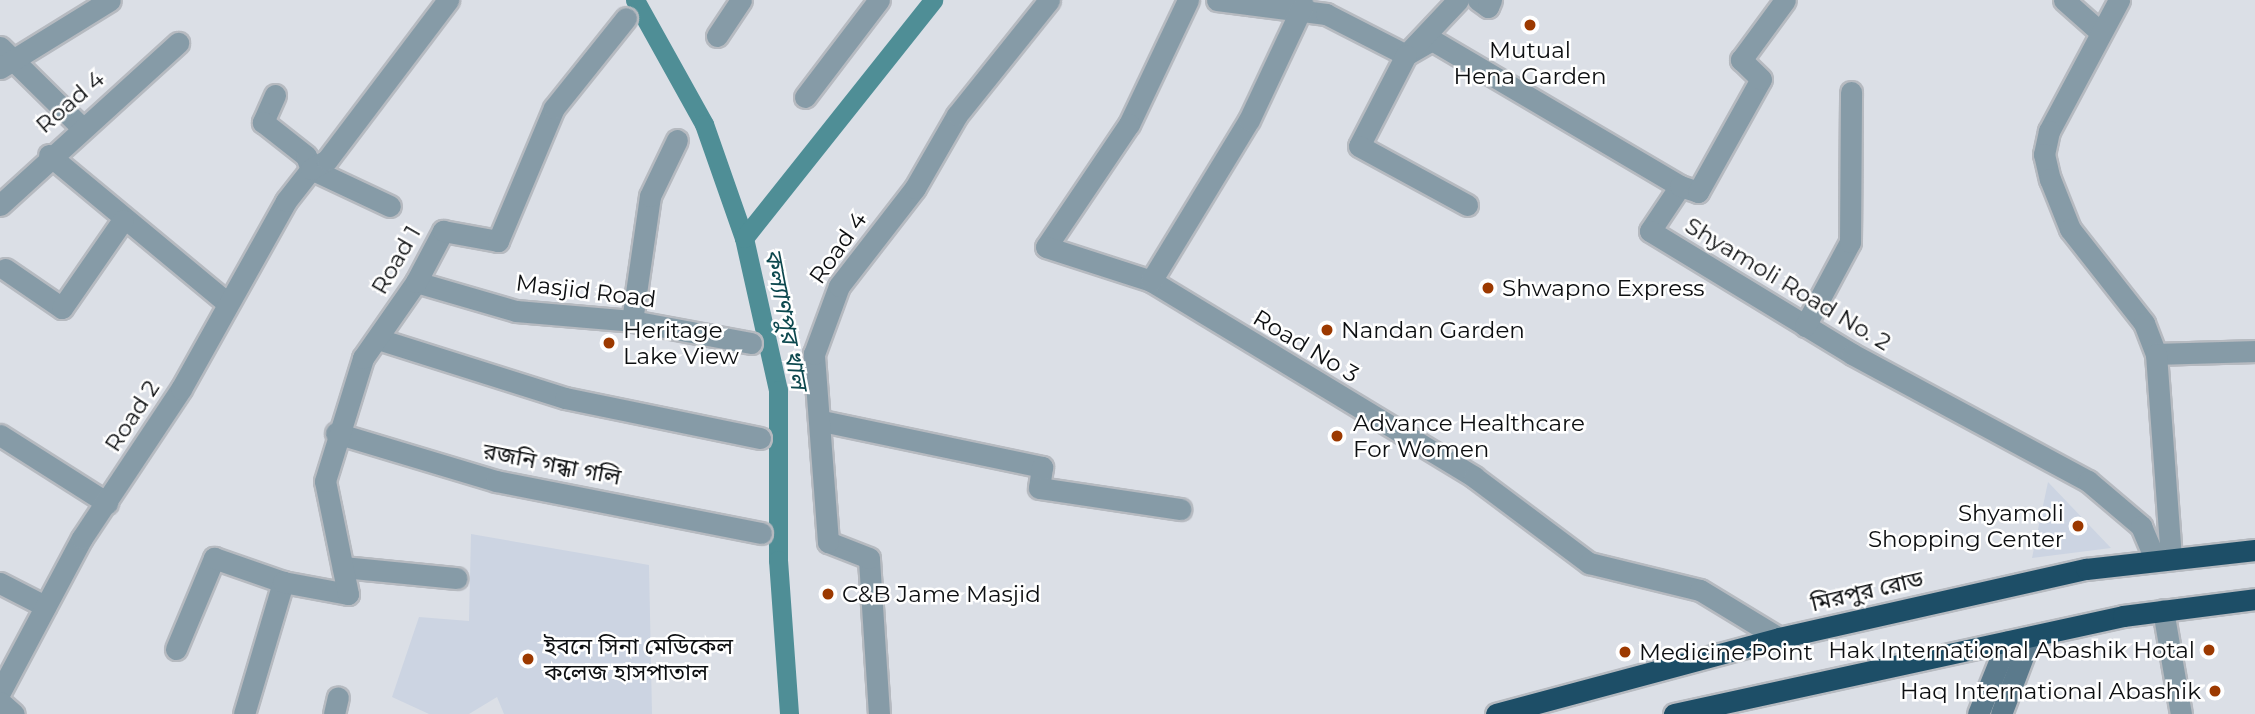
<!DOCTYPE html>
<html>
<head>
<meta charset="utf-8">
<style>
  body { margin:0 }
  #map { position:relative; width:2255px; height:714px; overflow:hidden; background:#dbdfe6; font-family:Montserrat,"Noto Sans Bengali",sans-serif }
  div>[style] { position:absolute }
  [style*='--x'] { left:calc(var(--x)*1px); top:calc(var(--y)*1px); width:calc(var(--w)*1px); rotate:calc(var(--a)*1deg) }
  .built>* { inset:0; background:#ccd4e2 }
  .canal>* { height:19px; margin:-9.5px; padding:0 9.5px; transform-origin:9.5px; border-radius:9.5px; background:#4f8e96 }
  .roads { filter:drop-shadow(2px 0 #b6bac0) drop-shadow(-2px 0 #b6bac0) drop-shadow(0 2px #b6bac0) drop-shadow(0 -2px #b6bac0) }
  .street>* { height:21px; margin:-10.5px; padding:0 10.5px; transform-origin:10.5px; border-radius:10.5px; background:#869ba7 }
  .secondary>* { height:21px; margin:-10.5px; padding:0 10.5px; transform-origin:10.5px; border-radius:10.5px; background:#5b7a8c }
  .highway>* { height:21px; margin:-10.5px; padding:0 10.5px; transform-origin:10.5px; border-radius:10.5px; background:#1d4e67 }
  .dots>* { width:19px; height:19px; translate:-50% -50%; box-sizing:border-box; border:4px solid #fff; border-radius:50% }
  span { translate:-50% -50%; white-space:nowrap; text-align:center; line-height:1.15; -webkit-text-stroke:5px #fff; paint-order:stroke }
  .poi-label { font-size:23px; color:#0d0f11 }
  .left { translate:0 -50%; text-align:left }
  .right { translate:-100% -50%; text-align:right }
  .street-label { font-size:23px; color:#0d0f11 }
  .water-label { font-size:24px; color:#0c484e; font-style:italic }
</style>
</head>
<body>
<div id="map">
  <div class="built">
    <i style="clip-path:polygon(2048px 482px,2111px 548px,2032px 558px)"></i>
    <i style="clip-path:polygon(471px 534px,649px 565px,652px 714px,504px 714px,497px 697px,469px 714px,429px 714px,392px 697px,419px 617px,469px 621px)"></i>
  </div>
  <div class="canal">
    <i style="--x:635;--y:0;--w:142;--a:60.9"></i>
    <i style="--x:704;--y:124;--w:121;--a:70.7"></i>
    <i style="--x:744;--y:238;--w:156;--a:77.4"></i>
    <i style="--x:778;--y:390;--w:170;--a:90"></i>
    <i style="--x:778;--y:560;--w:154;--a:85.9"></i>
    <i style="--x:744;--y:238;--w:304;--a:-51.5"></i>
  </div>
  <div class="roads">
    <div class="street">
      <i style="--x:1188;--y:0;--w:137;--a:115.4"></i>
      <i style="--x:1129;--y:124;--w:148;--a:124"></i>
      <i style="--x:1046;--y:247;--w:110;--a:17.9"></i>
      <i style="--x:1151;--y:281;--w:378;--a:31.2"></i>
      <i style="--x:1474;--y:477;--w:144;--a:36.8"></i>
      <i style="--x:1589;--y:563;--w:114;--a:13.7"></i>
      <i style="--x:1700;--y:590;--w:92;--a:31.3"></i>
      <i style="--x:1217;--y:0;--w:110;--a:7.3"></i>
      <i style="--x:1326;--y:14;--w:90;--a:27.1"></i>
      <i style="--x:1406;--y:55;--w:30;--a:-30"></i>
      <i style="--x:1432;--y:40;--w:288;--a:30.5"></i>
      <i style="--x:1680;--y:186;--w:54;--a:123.7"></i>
      <i style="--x:1650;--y:231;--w:237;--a:31.3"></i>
      <i style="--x:1852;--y:354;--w:268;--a:28.3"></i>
      <i style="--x:2088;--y:481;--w:70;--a:40.3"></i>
      <i style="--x:2141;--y:526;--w:36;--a:67"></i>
      <i style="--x:1458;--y:0;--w:76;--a:133.4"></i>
      <i style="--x:1406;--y:55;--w:102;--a:117.3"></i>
      <i style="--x:1359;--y:146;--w:123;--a:28.6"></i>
      <i style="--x:1478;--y:0;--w:12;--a:35"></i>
      <i style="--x:1488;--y:7;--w:8;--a:-67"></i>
      <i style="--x:2064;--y:0;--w:47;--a:41.5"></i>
      <i style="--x:2119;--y:0;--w:149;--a:118.1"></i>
      <i style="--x:2049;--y:131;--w:24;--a:102"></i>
      <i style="--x:2044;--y:154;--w:26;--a:77"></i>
      <i style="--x:2050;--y:179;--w:54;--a:68.2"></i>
      <i style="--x:2070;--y:229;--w:120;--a:51.8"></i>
      <i style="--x:2144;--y:323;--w:33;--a:69"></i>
      <i style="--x:2156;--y:354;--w:99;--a:-1.7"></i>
      <i style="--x:717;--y:36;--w:43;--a:-56.3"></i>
      <i style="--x:0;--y:47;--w:114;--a:44.6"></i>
      <i style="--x:0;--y:68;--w:129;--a:-31.7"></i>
      <i style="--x:275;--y:95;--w:30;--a:114"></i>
      <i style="--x:263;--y:122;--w:55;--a:38.3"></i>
      <i style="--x:306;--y:156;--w:14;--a:69"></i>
      <i style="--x:311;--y:169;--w:87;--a:25.1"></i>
      <i style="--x:805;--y:97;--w:122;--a:-52.7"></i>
      <i style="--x:49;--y:155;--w:230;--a:39.7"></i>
      <i style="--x:1680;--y:186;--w:19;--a:18"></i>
      <i style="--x:1698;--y:192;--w:129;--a:-60.9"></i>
      <i style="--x:1761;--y:79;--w:28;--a:-136"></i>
      <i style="--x:1741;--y:60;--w:74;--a:-53.7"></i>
      <i style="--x:0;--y:205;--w:241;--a:-42.3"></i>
      <i style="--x:5;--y:269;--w:69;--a:34.4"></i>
      <i style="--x:62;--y:308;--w:107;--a:-55.3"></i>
      <i style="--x:1151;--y:281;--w:188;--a:-58.7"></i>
      <i style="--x:1249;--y:120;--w:127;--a:-64.8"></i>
      <i style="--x:416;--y:282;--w:104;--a:16.2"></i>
      <i style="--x:516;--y:311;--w:116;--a:4.9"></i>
      <i style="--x:632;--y:321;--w:121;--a:10.5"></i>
      <i style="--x:632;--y:321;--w:126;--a:-81.8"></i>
      <i style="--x:650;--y:196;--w:62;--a:-64.3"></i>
      <i style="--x:1805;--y:326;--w:95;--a:-61.8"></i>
      <i style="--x:1850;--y:242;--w:150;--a:-89.6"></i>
      <i style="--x:378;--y:339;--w:196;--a:17.5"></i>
      <i style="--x:565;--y:398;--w:199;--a:11.6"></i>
      <i style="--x:2156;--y:354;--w:203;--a:85.8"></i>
      <i style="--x:822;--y:421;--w:225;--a:11.8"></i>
      <i style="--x:1042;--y:467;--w:21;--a:98"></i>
      <i style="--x:1039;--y:488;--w:143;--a:8.5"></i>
      <i style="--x:336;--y:433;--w:167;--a:16.7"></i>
      <i style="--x:496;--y:481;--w:270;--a:11.1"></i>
      <i style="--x:0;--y:435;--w:127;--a:32.4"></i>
      <i style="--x:343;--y:567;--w:114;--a:5.6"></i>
      <i style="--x:0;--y:583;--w:51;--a:27.1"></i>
      <i style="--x:2163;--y:610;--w:106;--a:80.2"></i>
      <i style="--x:176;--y:649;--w:99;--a:-67.3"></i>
      <i style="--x:214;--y:558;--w:73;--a:19.2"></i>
      <i style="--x:0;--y:692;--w:174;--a:-62"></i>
      <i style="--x:82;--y:538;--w:179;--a:-56.4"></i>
      <i style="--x:181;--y:389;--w:215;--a:-60.8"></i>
      <i style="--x:286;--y:201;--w:41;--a:-52"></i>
      <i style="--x:311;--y:169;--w:18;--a:-29"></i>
      <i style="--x:327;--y:160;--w:201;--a:-52.9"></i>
      <i style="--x:0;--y:702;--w:18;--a:41"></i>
      <i style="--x:244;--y:714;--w:138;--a:-73.5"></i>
      <i style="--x:283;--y:582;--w:66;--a:10.5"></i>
      <i style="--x:348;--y:594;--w:115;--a:-101.5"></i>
      <i style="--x:325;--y:481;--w:129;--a:-72.8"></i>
      <i style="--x:363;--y:358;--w:93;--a:-55.1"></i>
      <i style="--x:416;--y:282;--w:58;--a:-62.1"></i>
      <i style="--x:443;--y:231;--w:56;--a:10.3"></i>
      <i style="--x:498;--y:241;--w:144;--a:-67.2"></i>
      <i style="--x:554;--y:108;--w:115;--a:-51.3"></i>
      <i style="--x:334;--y:714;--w:17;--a:-77"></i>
      <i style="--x:879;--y:714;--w:156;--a:-93.7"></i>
      <i style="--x:869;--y:558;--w:44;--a:-158.7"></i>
      <i style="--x:828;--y:542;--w:189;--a:-94.3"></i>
      <i style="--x:814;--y:354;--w:72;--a:-69.8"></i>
      <i style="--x:839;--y:286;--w:124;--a:-52.2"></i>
      <i style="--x:915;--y:188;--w:84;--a:-60.1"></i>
      <i style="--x:957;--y:115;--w:147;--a:-51.3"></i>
    </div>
    <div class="secondary">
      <i style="--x:1978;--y:714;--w:78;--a:-68.1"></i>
      <i style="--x:2001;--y:714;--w:81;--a:-69.1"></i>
    </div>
    <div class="highway">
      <i style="--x:1496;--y:714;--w:293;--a:-15"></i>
      <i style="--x:1779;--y:638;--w:315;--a:-12.7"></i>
      <i style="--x:2086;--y:569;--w:170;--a:-6.4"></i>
      <i style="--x:1674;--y:714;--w:460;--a:-12.3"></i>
      <i style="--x:2123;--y:616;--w:133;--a:-7.3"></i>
    </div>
  </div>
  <div class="dots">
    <i style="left:1530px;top:25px;background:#9c3900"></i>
    <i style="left:1488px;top:288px;background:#9c3900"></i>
    <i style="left:1327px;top:330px;background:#9c3900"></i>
    <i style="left:609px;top:343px;background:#9c3900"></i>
    <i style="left:1337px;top:436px;background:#9c3900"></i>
    <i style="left:2078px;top:526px;background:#9c3900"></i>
    <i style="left:828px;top:594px;background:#9c3900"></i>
    <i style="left:2209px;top:650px;background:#9c3900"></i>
    <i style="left:1625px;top:652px;background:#9c3900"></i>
    <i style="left:528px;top:659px;background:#9c3900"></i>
    <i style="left:2215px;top:691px;background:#9c3900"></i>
  </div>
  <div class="poi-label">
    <span style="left:1530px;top:63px">Mutual<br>Hena Garden</span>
    <span class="left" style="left:1502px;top:288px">Shwapno Express</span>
    <span class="left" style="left:623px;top:343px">Heritage<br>Lake View</span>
    <span class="left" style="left:1341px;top:330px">Nandan Garden</span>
    <span class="left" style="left:1353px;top:436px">Advance Healthcare<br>For Women</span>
    <span class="right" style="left:2064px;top:526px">Shyamoli<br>Shopping Center</span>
    <span class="left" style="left:842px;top:594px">C&amp;B Jame Masjid</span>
    <span class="left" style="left:544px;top:659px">ইবনে সিনা মেডিকেল<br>কলেজ হাসপাতাল</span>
    <span class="right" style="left:2195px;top:650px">Hak International Abashik Hotal</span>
    <span class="left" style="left:1639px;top:652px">Medicine Point</span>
    <span class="right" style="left:2201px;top:691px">Haq International Abashik</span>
  </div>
  <div class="street-label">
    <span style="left:70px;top:102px;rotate:-41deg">Road 4</span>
    <span style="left:838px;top:248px;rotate:-55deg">Road 4</span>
    <span style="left:396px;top:260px;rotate:-60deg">Road 1</span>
    <span style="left:1788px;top:284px;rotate:31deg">Shyamoli Road No. 2</span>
    <span style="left:586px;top:291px;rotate:7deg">Masjid Road</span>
    <span style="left:1306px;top:346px;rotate:31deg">Road No 3</span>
    <span style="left:132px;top:416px;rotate:-57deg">Road 2</span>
    <span style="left:552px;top:464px;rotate:11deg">রজনি গন্ধা গলি</span>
    <span style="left:1867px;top:591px;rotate:-13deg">মিরপুর রোড</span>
  </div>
  <div class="water-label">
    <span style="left:786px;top:319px;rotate:79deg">কল্যাণপুর খাল</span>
  </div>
</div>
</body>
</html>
